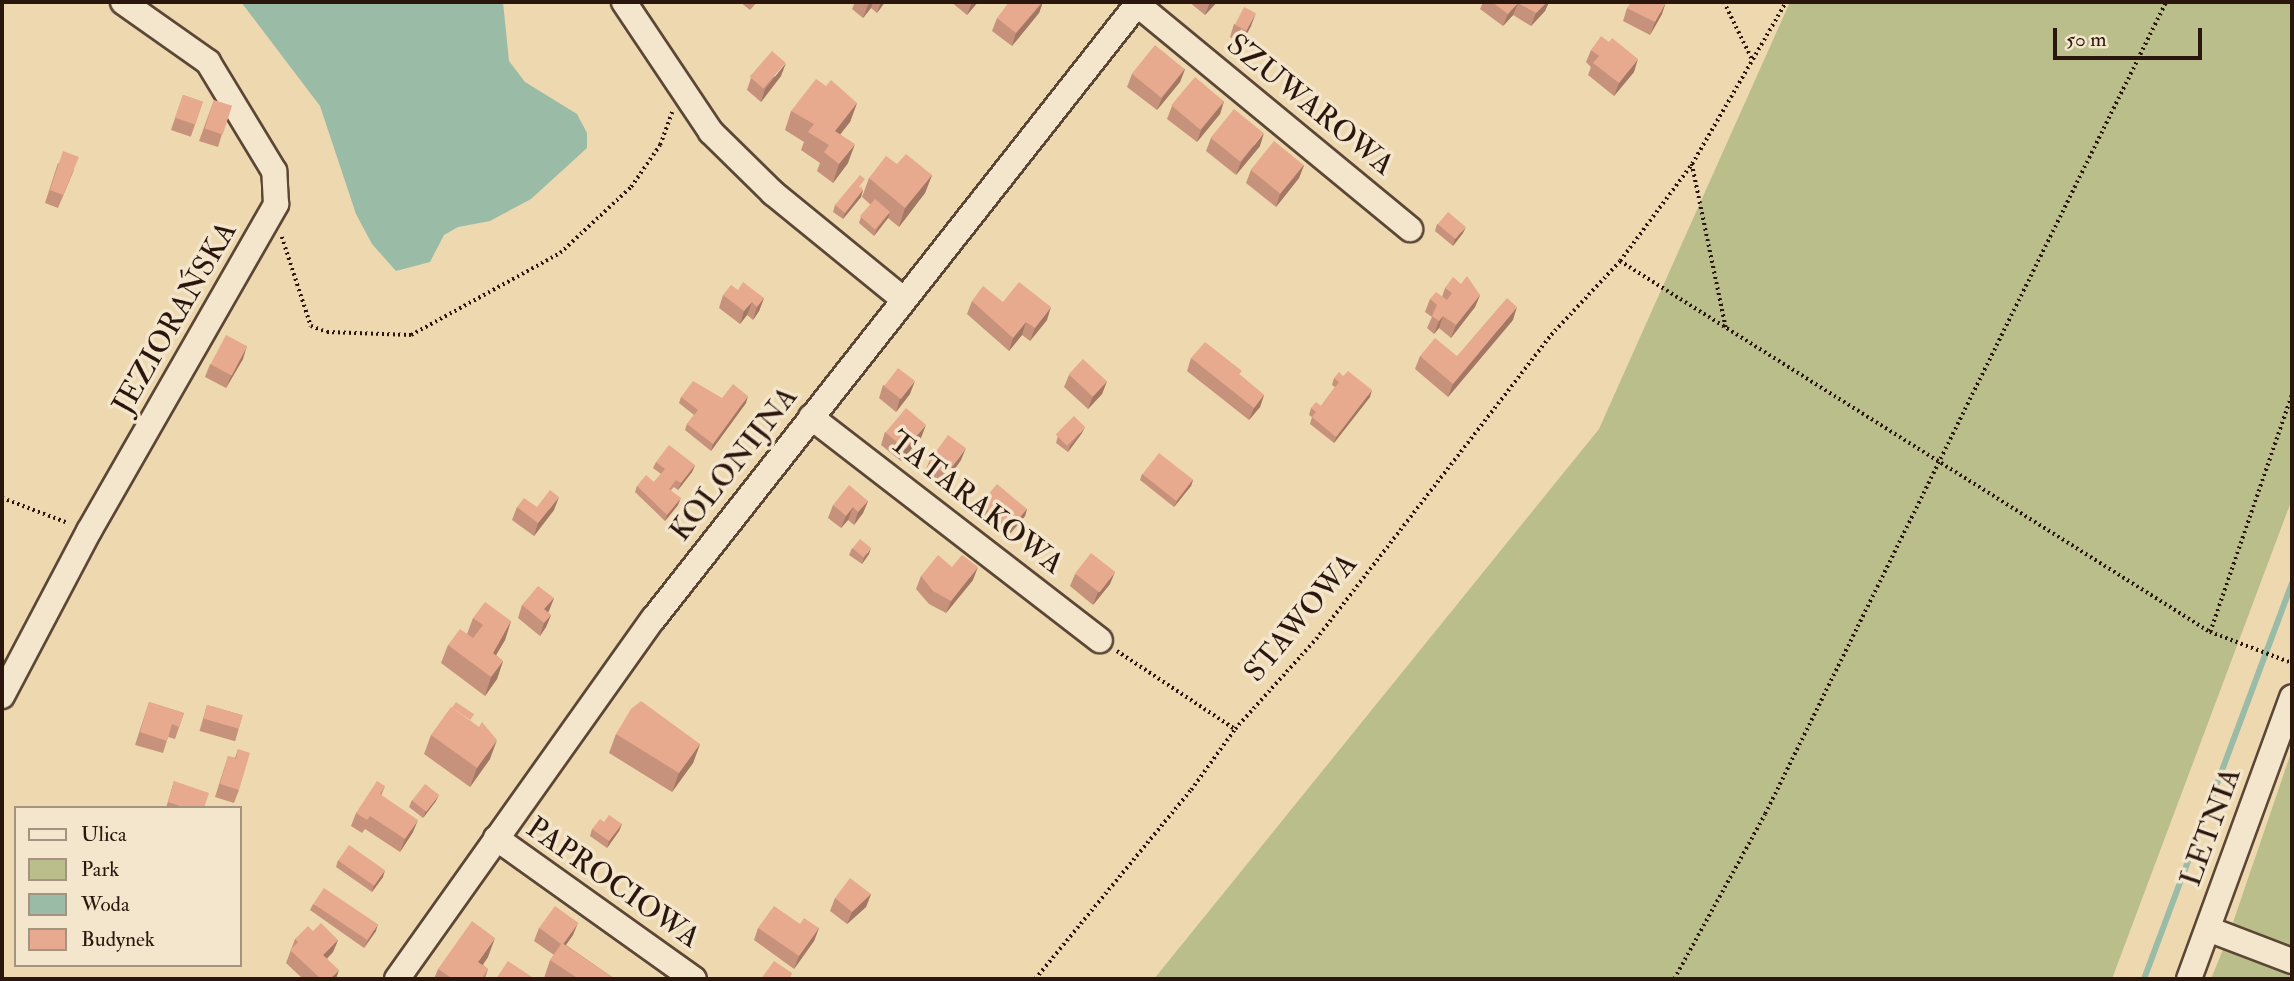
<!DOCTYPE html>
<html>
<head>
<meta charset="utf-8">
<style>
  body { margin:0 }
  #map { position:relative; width:2294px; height:981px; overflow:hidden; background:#edd8b0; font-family:"IM FELL Double Pica",serif }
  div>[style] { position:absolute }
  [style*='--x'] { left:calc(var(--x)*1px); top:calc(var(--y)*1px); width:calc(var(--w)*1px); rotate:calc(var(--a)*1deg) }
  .green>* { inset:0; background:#babe8a }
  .water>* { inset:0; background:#9abba6 }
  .stream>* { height:6px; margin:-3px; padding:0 3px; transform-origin:3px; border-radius:3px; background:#9abba6 }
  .path>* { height:3.5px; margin-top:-1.75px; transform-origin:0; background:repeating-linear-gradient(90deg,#2b160e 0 2px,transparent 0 5.5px) }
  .roads { filter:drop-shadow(2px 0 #5c4636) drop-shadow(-2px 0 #5c4636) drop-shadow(0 2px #5c4636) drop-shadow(0 -2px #5c4636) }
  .minor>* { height:24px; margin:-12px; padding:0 12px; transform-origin:12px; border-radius:12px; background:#f3e6cc }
  .wall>* { inset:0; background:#c7927b; transform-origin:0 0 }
  .shaded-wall>* { inset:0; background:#a27764 }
  .building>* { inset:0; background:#e7aa8f; transform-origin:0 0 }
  span { translate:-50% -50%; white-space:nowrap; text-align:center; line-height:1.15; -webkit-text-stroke:7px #f3e6cc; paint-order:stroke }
  .street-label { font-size:30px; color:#2b160e }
  .frame { position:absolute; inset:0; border:4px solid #2b160e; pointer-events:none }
  .legend { position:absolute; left:14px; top:806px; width:228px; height:161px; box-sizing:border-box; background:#f3e6cc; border:2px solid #a39380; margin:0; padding:9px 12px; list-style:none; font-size:21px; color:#2b160e }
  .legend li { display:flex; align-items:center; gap:14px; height:35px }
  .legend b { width:35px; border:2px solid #a39380 }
  .scale { position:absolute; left:2053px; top:28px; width:149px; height:32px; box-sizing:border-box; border:4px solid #2b160e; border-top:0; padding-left:9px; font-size:21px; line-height:24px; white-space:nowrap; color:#2b160e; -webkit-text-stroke:5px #f3e6cc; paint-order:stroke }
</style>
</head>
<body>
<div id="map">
  <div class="green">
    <i style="clip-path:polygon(1790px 2px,2292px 2px,2292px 499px,2112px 979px,1154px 979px,1599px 429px)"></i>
    <i style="clip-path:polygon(2292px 750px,2292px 979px,2211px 979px,2228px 937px)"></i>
  </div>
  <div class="water">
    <i style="clip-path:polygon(241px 2px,503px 2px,509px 61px,525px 82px,577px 114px,587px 133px,587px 148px,531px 199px,490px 221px,458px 227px,444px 235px,430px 262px,396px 271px,372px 244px,356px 214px,320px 106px)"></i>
  </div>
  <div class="stream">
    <i style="--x:2144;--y:979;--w:423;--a:-69.5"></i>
  </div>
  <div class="path">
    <i style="--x:1724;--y:2;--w:64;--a:63.8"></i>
    <i style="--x:1692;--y:164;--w:167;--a:78.3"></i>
    <i style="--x:282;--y:237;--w:94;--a:72"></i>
    <i style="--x:311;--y:326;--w:17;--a:21"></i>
    <i style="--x:327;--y:332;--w:84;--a:2"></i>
    <i style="--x:411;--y:335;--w:170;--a:-28.8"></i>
    <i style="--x:560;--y:253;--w:97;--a:-42.9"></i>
    <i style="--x:631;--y:187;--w:51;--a:-55.4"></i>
    <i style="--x:660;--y:145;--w:35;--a:-70"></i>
    <i style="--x:1620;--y:261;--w:697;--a:32.16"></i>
    <i style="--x:2210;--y:632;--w:88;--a:20.7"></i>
    <i style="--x:2;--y:498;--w:71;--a:20.7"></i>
    <i style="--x:2210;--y:632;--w:252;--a:-71"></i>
    <i style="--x:1117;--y:651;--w:141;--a:33.5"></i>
    <i style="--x:1035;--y:979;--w:245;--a:-50.5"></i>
    <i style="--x:1191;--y:790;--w:75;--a:-54.2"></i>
    <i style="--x:1235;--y:729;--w:121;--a:-48"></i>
    <i style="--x:1316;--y:639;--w:384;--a:-52.3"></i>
    <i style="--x:1551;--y:335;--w:101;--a:-47"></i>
    <i style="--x:1620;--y:261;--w:121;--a:-53.4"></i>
    <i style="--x:1692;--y:164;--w:187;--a:-59.9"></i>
    <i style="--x:1674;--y:979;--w:188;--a:-61.1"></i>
    <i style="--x:1765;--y:814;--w:906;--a:-63.72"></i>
  </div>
  <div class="roads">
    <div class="minor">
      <i style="--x:624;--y:2;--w:156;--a:56.2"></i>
      <i style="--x:711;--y:132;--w:87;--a:44.5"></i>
      <i style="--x:773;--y:193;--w:168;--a:39.2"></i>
      <i style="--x:1137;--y:4;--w:354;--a:39.5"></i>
      <i style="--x:811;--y:417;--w:365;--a:37.7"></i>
      <i style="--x:2;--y:696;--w:187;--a:-62.2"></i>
      <i style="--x:89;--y:531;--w:377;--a:-60.2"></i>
      <i style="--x:276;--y:204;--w:33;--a:-93"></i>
      <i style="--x:274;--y:171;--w:127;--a:-121.2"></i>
      <i style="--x:208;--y:62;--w:104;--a:-144.8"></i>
      <i style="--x:496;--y:838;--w:243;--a:35.5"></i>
      <i style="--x:2208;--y:929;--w:90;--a:20.9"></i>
      <i style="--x:397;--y:979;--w:443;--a:-54.6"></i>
      <i style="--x:654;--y:618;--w:784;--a:-51.79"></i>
      <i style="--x:2189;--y:979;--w:300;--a:-69.9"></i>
    </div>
  </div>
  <div class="wall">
    <i style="clip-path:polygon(740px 2px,757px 2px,750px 10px)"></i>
    <i style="clip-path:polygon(855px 2px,885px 2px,877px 13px,871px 8px,863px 18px,852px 9px)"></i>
    <i style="clip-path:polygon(951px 2px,978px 2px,967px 15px)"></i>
    <i style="clip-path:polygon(1043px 2px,1039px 13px,1012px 46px,992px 31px,997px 18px)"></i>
    <i style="clip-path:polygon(1189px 2px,1217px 2px,1205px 15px)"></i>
    <i style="clip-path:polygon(1483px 2px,1551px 2px,1549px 4px,1548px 4px,1545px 11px,1531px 26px,1513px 15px,1503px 26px,1480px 9px)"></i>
    <i style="clip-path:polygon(1627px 8px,1662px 14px,1650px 35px,1623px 21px)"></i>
    <i style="clip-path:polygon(1234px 24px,1251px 26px,1241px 44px,1230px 37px)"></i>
    <i style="clip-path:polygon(1591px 50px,1634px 72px,1614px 96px,1588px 75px,1591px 67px,1586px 62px)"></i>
    <i style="clip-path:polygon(1185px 69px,1180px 82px,1157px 110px,1127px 87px,1132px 74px)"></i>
    <i style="clip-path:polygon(781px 76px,761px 102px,747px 90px,751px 78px)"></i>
    <i style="left:183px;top:95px;width:21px;height:37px;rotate:19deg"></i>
    <i style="clip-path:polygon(214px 100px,222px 134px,218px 147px,199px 141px)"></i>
    <i style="clip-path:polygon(1224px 101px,1220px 114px,1197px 142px,1167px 119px,1172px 106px)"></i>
    <i style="clip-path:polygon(857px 103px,850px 122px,840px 134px,848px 163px,833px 183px,817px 171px,820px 163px,801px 150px,804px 142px,785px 130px,791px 111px)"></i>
    <i style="clip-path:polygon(1211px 138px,1260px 146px,1236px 175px,1206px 151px)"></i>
    <i style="clip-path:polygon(58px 163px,74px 170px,58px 208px,45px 203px)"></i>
    <i style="clip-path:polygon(897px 164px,932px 175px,925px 193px,899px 227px,888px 218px,874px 236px,859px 223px,861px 217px,871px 205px,862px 197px,869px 178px)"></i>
    <i style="clip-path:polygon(1304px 165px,1299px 178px,1276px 207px,1246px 183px,1251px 170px)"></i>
    <i style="clip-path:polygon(863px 186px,861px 188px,863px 190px,861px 197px,843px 219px,833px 212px,835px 205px)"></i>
    <i style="clip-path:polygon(1437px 224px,1463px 233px,1453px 246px,1435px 231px)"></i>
    <i style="clip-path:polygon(1461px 284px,1480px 295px,1475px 307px,1451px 338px,1439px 328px,1434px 334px,1427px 328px,1432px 317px,1425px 312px,1430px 299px,1442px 297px,1445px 288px)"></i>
    <i style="clip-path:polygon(723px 295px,764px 298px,759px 311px,753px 320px,747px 315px,740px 324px,719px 308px)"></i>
    <i style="clip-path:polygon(972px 301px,1003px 302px,1047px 320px,1030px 341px,1022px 335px,1009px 351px,967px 314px)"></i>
    <i style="clip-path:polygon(1513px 320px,1448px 397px,1415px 369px,1420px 356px,1457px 356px)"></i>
    <i style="clip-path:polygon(1191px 358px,1240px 375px,1264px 395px,1260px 407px,1249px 420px,1187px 371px)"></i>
    <i style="clip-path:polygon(243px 359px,226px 388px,205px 377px,210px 364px)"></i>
    <i style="clip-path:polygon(1069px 375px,1107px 381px,1102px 394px,1088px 409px,1064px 387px)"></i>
    <i style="clip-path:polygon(1334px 378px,1370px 397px,1334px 443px,1310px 424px,1312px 417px,1309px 415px,1311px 408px,1321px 406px,1335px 387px,1332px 385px)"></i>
    <i style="clip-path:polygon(883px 385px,910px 394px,896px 412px,879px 398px)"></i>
    <i style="clip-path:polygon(681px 397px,722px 398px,746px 403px,711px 451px,685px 430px,687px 424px,694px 415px,679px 403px)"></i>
    <i style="clip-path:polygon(885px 432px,921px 438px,901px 461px,881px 445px)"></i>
    <i style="clip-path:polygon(1082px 433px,1068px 452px,1056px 443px,1058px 436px)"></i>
    <i style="clip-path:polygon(961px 460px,942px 487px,924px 474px,929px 462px)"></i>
    <i style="clip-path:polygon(656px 462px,695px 465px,692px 472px,678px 490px,674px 487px,671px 490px,678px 505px,665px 521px,635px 492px,637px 486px,654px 482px,661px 474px,653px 468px)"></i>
    <i style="clip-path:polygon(1142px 474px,1193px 480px,1191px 486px,1174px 507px,1140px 480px)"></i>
    <i style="clip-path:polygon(868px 501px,863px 513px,854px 525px,848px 520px,841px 528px,828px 518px,833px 505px)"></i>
    <i style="clip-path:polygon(980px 504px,1027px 509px,1025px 516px,1008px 536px,978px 511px)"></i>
    <i style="clip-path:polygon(517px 507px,554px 510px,534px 536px,512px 520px)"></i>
    <i style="clip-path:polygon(852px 548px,869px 554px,862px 564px,849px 555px)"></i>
    <i style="clip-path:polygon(952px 567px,973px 580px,946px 613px,929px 604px,916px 589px,921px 576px)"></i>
    <i style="clip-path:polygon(1075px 574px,1110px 584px,1093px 605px,1070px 586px)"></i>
    <i style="clip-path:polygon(554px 598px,548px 612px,551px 615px,546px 627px,540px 636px,518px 618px,522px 605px)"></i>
    <i style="clip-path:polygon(473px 618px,511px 621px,505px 640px,496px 655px,503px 661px,497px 679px,485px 696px,441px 663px,448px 645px,467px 634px)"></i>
    <i style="clip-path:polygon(149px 702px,184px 713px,175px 739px,168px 737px,163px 753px,135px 745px)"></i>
    <i style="left:207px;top:705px;width:37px;height:27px;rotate:16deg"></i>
    <i style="clip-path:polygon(471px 721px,490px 759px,470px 787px,424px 754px,431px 735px)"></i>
    <i style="clip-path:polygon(616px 734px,700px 744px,693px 763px,672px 792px,609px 753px)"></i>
    <i style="clip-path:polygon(238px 749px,239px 790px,234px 803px,215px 797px,228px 756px,235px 758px)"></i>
    <i style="clip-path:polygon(174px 781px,204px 808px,166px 808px)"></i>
    <i style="clip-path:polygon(385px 786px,381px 796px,413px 832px,400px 852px,365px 829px,362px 833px,351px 826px,356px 813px)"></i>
    <i style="clip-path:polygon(412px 800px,436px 801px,423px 818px,409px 807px)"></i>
    <i style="clip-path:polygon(604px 822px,622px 824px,619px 831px,607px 848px,590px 836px,592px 829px)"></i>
    <i style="clip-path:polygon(338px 860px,383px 877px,372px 892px,336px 867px)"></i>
    <i style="clip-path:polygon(871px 894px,866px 907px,847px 924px,830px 911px,835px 898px)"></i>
    <i style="clip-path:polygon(313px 904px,376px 931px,364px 948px,310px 910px)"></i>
    <i style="clip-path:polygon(800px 924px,819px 928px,814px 941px,794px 969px,754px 940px,758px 928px)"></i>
    <i style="clip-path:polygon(539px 928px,573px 935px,566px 945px,615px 979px,545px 979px,544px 978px,550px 960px,554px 955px,534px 941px)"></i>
    <i style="clip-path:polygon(313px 931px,338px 940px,333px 952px,327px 959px,336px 979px,303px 979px,286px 963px,295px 939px)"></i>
    <i style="clip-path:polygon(488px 957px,483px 965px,488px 969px,485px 979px,434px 979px,438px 969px)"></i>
  </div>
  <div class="shaded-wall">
    <i style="clip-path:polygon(871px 2px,873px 2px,871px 8px,863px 18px,868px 5px)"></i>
    <i style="clip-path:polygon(881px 2px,885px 2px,877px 13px)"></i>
    <i style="clip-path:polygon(972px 2px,978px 2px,967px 15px)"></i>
    <i style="clip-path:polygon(1043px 2px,1039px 13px,1012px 46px,1016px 33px)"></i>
    <i style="clip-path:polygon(1210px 2px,1217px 2px,1205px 15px)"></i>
    <i style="clip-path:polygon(1547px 2px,1549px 2px,1545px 11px,1531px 26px,1536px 13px)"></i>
    <i style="clip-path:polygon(1666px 2px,1662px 14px,1650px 35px,1655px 22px)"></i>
    <i style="clip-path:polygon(1518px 3px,1513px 15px,1503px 26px,1508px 14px)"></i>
    <i style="clip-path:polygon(1256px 13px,1251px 26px,1241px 44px,1246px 31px)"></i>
    <i style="clip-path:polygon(1638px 59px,1634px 72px,1614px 96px,1619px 83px)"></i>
    <i style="clip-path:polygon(786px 63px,781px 76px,761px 102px,765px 89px)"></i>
    <i style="clip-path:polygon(1185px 69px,1180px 82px,1157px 110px,1162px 98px)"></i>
    <i style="clip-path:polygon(1224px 101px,1220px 114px,1197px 142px,1201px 130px)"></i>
    <i style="clip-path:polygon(857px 103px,850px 122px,828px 150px,835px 131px)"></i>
    <i style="clip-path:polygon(1264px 133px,1260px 146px,1236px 175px,1241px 162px)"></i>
    <i style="clip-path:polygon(855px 144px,848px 163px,833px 183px,839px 164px)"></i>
    <i style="clip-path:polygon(1304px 165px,1299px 178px,1276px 207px,1280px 194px)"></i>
    <i style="clip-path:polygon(932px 175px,925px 193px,899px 227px,905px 208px)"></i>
    <i style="clip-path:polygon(863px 190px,861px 197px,843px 219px,845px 213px)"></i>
    <i style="clip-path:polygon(890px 212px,888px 218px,874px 236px,877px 229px)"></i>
    <i style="clip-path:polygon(1466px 227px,1463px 233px,1453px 246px,1455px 239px)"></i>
    <i style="clip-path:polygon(1480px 295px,1475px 307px,1451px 338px,1456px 325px)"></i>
    <i style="clip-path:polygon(764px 298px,759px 311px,753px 320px,757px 307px)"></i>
    <i style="clip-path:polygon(752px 302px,747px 315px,740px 324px,744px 311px)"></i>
    <i style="clip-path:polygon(1051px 307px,1047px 320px,1030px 341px,1035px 328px)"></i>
    <i style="clip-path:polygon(1517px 307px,1513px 320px,1448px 397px,1453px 384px)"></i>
    <i style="clip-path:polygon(1443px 316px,1439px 328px,1434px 334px,1439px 321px)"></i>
    <i style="clip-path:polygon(1026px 322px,1022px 335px,1009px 351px,1013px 338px)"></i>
    <i style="clip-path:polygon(247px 346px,243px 359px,226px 388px,231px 376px)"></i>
    <i style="clip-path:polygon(915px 381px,910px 394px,896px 412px,900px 399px)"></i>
    <i style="clip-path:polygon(1107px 381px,1102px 394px,1088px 409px,1093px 396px)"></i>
    <i style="clip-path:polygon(1372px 390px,1370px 397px,1334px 443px,1336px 437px)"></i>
    <i style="clip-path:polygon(1264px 395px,1260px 407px,1249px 420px,1254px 408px)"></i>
    <i style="clip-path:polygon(748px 396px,746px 403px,711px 451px,713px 444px)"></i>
    <i style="clip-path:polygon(926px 425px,921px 438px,901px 461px,905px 449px)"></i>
    <i style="clip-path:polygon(1085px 427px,1082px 433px,1068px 452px,1070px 446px)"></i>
    <i style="clip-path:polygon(966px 448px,961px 460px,942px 487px,947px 474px)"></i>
    <i style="clip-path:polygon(695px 465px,692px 472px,678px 490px,681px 483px)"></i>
    <i style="clip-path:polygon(1193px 480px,1191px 486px,1174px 507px,1177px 501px)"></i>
    <i style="clip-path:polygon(559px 497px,554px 510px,534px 536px,538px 523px)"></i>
    <i style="clip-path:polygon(681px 498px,678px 505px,665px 521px,667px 515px)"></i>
    <i style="clip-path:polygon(868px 501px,863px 513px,854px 525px,858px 512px)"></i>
    <i style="clip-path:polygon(853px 507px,848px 520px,841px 528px,846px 516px)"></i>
    <i style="clip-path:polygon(1027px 509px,1025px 516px,1008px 536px,1010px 529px)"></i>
    <i style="clip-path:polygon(871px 548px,869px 554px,862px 564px,864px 558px)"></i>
    <i style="clip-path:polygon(978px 567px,973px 580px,946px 613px,951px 601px)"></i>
    <i style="clip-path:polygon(1115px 572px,1110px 584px,1093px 605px,1098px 592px)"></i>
    <i style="clip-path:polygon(554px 598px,549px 611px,541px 620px,544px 609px)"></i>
    <i style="clip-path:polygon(551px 615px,546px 627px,540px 636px,544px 623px)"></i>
    <i style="clip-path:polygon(511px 621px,505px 640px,486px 672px,493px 653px)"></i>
    <i style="clip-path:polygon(503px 661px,497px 679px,485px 696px,491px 677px)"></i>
    <i style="clip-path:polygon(497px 740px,490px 759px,470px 787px,477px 768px)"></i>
    <i style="clip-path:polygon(700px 744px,693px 763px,672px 792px,679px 773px)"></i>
    <i style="clip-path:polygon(439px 795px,436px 801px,423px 818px,426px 811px)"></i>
    <i style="clip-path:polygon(418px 820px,413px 832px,400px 852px,405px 839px)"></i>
    <i style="clip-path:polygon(622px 824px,619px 831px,607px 848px,609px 841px)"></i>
    <i style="clip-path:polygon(385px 870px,383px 877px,372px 892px,374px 885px)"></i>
    <i style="clip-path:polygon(871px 894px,866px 907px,847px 924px,852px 912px)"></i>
    <i style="clip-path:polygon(578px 923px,573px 935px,557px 957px,562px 944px)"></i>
    <i style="clip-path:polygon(378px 924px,376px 931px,364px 948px,367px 942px)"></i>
    <i style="clip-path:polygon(819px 928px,814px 941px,794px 969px,799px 956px)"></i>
    <i style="clip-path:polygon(495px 938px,488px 957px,472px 979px,478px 962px)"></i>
    <i style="clip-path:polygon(338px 940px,333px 952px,318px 967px,323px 955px)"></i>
    <i style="clip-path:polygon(339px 970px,336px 979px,330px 979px)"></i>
  </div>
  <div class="building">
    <i style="clip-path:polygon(1009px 2px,1042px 2px,1016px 33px,997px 18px)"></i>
    <i style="clip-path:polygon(1492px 2px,1547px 2px,1536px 13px,1518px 3px,1508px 14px)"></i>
    <i style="clip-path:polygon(1631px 2px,1666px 2px,1655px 22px,1627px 8px)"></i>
    <i style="left:1244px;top:7px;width:13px;height:20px;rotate:27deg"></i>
    <i style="clip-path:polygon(1601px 36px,1609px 42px,1612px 38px,1638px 59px,1619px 83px,1593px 63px,1599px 56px,1591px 50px)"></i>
    <i style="left:1155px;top:45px;width:38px;height:37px;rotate:39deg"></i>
    <i style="left:772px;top:51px;width:18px;height:34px;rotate:41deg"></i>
    <i style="left:1195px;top:77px;width:38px;height:37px;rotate:40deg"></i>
    <i style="clip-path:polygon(816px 79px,826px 86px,831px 80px,857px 103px,835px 131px,855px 144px,839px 164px,824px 152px,829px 145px,808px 132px,814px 124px,791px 111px)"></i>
    <i style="left:183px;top:95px;width:21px;height:24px;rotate:19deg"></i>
    <i style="left:214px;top:100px;width:19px;height:30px;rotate:18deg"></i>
    <i style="left:1234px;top:109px;width:38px;height:37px;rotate:39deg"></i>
    <i style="left:1274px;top:141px;width:38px;height:37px;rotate:39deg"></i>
    <i style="clip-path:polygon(63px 151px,79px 157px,63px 195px,50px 190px)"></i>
    <i style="clip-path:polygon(906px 154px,932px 175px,905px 208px,869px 178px,886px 156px,897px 164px)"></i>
    <i style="clip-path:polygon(860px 175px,865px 179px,859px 187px,863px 190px,845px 213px,835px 205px)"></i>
    <i style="left:875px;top:199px;width:20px;height:23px;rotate:41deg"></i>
    <i style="left:1448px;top:212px;width:23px;height:16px;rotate:40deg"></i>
    <i style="clip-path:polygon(1467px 276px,1480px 295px,1456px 325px,1443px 316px,1439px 321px,1432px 316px,1437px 305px,1430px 299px,1436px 292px,1447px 300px,1452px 293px,1445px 288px,1453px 277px,1461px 284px)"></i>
    <i style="clip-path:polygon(743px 282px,764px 298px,757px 307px,752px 302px,744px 311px,723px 295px,731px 285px,738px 290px)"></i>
    <i style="clip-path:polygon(1019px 282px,1051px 307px,1035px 328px,1026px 322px,1013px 338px,972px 301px,983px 286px,1003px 302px)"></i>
    <i style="clip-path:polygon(1507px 298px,1517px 307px,1453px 384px,1420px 356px,1435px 338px,1457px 356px)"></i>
    <i style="left:226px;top:335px;width:24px;height:33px;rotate:28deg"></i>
    <i style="clip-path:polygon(1205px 342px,1242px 371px,1239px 374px,1264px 395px,1254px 408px,1191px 358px)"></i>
    <i style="left:1083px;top:359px;width:33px;height:21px;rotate:43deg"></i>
    <i style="left:898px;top:368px;width:21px;height:23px;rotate:37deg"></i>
    <i style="clip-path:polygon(1348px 371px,1372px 390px,1336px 437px,1312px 417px,1316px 412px,1311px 408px,1316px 402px,1321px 406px,1329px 395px,1339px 382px,1334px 378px,1339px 372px,1343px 376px)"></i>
    <i style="clip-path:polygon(693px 381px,722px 398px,733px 384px,748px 396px,713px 444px,687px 424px,698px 410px,681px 397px)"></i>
    <i style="left:906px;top:408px;width:26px;height:32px;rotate:40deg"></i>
    <i style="left:1074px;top:416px;width:16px;height:26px;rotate:45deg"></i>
    <i style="left:948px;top:435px;width:22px;height:33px;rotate:36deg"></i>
    <i style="clip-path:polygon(669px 445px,695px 465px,681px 483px,676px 480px,669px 489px,681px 498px,667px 515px,637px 486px,646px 475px,654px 482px,665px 469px,656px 462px)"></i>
    <i style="left:1159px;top:453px;width:43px;height:27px;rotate:38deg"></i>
    <i style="left:997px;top:484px;width:39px;height:26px;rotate:40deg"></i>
    <i style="clip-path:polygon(849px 485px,868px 501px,858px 512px,853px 507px,846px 516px,833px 505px)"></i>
    <i style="clip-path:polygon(550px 490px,559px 497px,538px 523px,517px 507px,524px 498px,537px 507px)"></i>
    <i style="left:860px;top:539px;width:14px;height:12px;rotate:39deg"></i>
    <i style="left:1091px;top:553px;width:31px;height:26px;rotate:38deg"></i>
    <i style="clip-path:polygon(938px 555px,952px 567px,962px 555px,978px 567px,951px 601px,933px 591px,921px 576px)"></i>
    <i style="clip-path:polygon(538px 586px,554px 598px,544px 609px,551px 615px,544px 623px,522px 605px)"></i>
    <i style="clip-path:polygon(485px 602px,511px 621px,493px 653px,503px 661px,491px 677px,448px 645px,460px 629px,473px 638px,483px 625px,473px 618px)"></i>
    <i style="clip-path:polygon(641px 701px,700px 744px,679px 773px,616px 734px,631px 709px)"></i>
    <i style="clip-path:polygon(149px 702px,184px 713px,179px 727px,172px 724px,167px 741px,140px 732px)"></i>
    <i style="left:456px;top:702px;width:22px;height:7px;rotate:34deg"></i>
    <i style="left:207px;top:705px;width:37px;height:14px;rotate:16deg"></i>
    <i style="clip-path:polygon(451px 707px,479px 727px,482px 722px,497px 740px,477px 768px,431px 735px)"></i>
    <i style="clip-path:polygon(238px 749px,250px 753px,239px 790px,220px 784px,228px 756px,236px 759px)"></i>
    <i style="clip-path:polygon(174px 781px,209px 793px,204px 808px,186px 808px,168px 802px)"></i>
    <i style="clip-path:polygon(377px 781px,385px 786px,380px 794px,418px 820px,405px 839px,370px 816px,367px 820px,356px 813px)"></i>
    <i style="left:425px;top:784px;width:18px;height:21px;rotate:38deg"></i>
    <i style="clip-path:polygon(609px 815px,622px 824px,609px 841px,592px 829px,600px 819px,604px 822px)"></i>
    <i style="left:349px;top:845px;width:44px;height:19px;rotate:35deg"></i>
    <i style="clip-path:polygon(850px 878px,871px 894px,852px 912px,835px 898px)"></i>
    <i style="left:324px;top:888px;width:65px;height:19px;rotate:34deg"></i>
    <i style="left:555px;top:906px;width:29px;height:27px;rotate:36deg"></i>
    <i style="clip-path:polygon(774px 906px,800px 924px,804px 918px,819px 928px,799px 956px,758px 928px)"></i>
    <i style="clip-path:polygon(472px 921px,495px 938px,478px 962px,488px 969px,481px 979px,453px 979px,438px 969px)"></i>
    <i style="clip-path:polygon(321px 923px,338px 940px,323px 955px,339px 970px,330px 979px,321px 979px,290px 950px,298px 942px,295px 939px,308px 926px,313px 931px)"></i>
    <i style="clip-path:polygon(562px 943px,615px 979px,579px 979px,550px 960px)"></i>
    <i style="clip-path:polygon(508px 961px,532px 977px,530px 979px,496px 979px)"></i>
    <i style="clip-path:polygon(774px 961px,792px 973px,790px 979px,761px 979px)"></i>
  </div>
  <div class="street-label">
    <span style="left:1310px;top:105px;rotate:39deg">SZUWAROWA</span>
    <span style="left:175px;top:318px;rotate:-60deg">JEZIORAŃSKA</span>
    <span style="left:734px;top:464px;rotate:-52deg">KOLONIJNA</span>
    <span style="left:976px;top:503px;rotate:38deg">TATARAKOWA</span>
    <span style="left:1301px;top:618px;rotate:-50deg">STAWOWA</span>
    <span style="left:2211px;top:827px;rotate:-70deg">LETNIA</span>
    <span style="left:613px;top:883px;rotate:35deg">PAPROCIOWA</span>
  </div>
  <div class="frame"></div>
  <ul class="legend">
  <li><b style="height:9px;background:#f3e6cc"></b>Ulica</li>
  <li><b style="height:19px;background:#babe8a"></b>Park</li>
  <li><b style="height:19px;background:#9abba6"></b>Woda</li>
  <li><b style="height:19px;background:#e7aa8f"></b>Budynek</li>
  </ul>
  <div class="scale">50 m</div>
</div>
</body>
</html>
